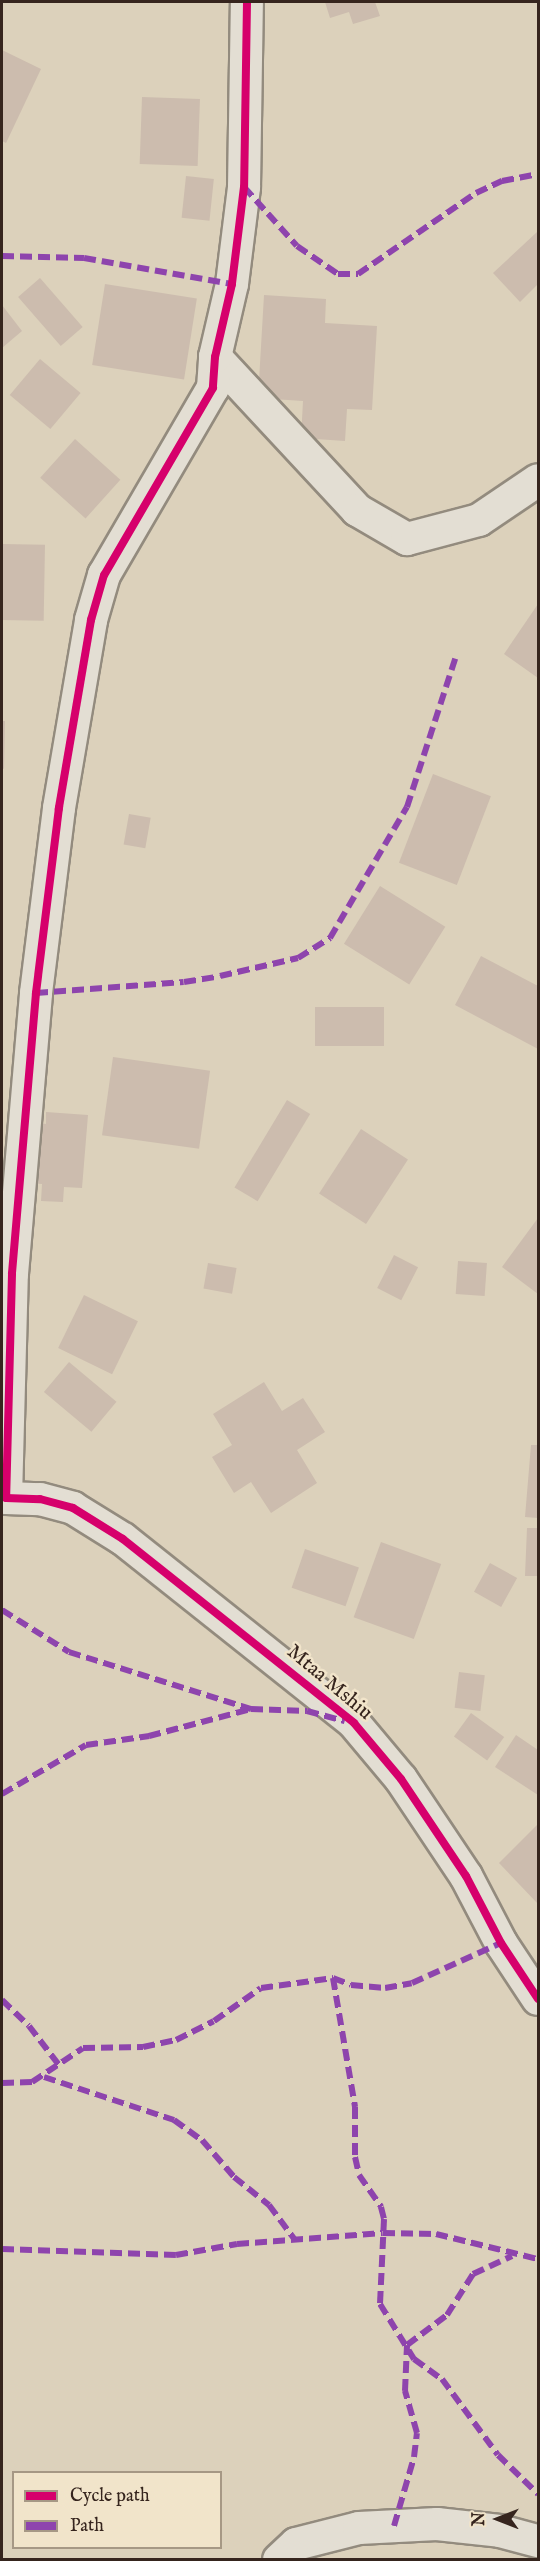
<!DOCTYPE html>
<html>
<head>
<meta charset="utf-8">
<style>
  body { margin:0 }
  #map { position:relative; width:540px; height:2561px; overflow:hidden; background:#dcd1bb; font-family:"IM FELL English",serif }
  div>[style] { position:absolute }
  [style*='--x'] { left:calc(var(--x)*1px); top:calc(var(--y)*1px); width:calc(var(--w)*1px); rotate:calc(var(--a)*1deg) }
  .building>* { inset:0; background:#ccbcae; transform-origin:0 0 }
  .roads { filter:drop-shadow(2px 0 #938b7e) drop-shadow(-2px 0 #938b7e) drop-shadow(0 2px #938b7e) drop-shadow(0 -2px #938b7e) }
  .street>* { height:32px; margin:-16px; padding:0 16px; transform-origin:16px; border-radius:16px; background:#e3ded3 }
  .quiet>* { height:6px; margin-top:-3px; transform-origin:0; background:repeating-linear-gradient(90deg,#8e44ad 0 12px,transparent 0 18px) }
  .cycleway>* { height:8px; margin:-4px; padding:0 4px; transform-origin:4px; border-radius:4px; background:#d6006c }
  span { translate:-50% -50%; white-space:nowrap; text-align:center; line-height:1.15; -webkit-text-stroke:5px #f1e4ca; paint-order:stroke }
  .street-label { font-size:21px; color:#36251e }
  .frame { position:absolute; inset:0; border:3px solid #36251e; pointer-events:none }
  .legend { position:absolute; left:12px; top:2471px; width:210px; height:78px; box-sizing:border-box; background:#f1e4ca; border:2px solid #a69885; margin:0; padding:8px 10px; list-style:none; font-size:18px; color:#36251e }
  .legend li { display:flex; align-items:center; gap:12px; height:30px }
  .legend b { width:30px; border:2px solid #a69885 }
  .north { position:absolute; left:468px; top:2489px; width:60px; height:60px; -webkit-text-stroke:4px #f1e4ca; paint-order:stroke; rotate:270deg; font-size:16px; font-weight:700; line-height:24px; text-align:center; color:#36251e }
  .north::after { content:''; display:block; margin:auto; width:21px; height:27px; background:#36251e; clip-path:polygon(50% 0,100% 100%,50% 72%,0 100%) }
</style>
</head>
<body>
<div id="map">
  <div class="building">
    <i style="clip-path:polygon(325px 2px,375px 2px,380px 16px,353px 24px,349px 12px,330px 18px)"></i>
    <i style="clip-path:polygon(2px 50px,41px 69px,6px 143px,2px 141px)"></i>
    <i style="left:142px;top:97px;width:58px;height:67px;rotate:2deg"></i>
    <i style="left:186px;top:176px;width:28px;height:42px;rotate:6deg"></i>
    <i style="clip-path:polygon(537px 232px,538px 284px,520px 302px,493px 273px)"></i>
    <i style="left:40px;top:278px;width:65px;height:29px;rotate:49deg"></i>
    <i style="left:105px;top:284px;width:93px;height:82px;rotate:9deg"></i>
    <i style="clip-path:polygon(264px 295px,326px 299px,325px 323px,377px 326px,372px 410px,347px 409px,345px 441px,301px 438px,303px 401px,258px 398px)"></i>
    <i style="clip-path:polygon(2px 305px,22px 331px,2px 348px)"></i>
    <i style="left:40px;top:359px;width:53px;height:47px;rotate:40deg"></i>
    <i style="left:75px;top:439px;width:61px;height:52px;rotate:42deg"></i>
    <i style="left:2px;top:544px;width:43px;height:76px;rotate:1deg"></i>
    <i style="clip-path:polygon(538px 604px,538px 678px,504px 654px)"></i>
    <i style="clip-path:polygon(2px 721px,5px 721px,4px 769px,2px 768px)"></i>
    <i style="left:433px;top:774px;width:62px;height:95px;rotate:21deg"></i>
    <i style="left:129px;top:814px;width:22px;height:31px;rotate:10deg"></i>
    <i style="left:380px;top:886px;width:77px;height:68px;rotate:32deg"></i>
    <i style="clip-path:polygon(481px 956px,538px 986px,538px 1049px,455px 1005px)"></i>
    <i style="left:315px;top:1007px;width:69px;height:39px"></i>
    <i style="left:113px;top:1057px;width:98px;height:79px;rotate:8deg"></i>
    <i style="left:287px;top:1100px;width:27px;height:102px;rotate:31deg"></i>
    <i style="clip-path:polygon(46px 1112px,88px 1115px,82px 1188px,64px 1187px,63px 1202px,41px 1201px,42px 1184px,29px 1183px,34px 1122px,46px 1124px)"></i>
    <i style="left:361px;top:1129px;width:56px;height:77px;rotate:33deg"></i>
    <i style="clip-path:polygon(538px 1218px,538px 1294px,502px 1267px)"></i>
    <i style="left:394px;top:1255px;width:27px;height:37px;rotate:27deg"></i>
    <i style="left:458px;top:1261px;width:29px;height:33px;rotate:4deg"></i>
    <i style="left:208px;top:1263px;width:29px;height:26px;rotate:10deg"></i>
    <i style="left:84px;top:1295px;width:60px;height:59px;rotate:26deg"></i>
    <i style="left:69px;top:1362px;width:62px;height:39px;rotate:40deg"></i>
    <i style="clip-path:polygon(264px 1382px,282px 1411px,303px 1398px,325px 1432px,297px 1450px,317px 1483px,271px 1513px,251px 1482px,234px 1493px,212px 1457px,232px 1445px,213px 1414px)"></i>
    <i style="clip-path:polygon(531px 1445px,538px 1445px,538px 1518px,525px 1517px)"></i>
    <i style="clip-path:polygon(527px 1528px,538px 1528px,538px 1576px,525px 1576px)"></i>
    <i style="left:381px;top:1542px;width:64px;height:80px;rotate:20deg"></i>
    <i style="left:305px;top:1549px;width:57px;height:41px;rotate:19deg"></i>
    <i style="left:490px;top:1563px;width:31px;height:33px;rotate:29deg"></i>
    <i style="left:459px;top:1672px;width:26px;height:36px;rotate:7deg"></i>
    <i style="left:471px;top:1713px;width:41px;height:29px;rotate:36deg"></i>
    <i style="clip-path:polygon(516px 1735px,538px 1750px,538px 1795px,495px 1767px)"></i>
    <i style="clip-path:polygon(538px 1824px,538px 1904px,499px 1863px)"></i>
  </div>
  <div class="roads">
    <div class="street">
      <i style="--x:215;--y:357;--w:209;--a:47.1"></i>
      <i style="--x:357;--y:510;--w:58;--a:30.1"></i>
      <i style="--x:407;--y:539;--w:74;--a:-14.8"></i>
      <i style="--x:479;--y:520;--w:71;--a:-34.1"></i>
      <i style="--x:6;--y:1498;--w:224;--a:-88.5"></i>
      <i style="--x:12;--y:1274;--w:282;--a:-85.1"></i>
      <i style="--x:36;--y:993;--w:186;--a:-82.9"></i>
      <i style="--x:59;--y:808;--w:191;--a:-80.3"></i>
      <i style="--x:91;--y:620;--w:47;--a:-73.9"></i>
      <i style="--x:104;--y:575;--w:216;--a:-59.8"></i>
      <i style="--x:213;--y:388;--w:31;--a:-86"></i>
      <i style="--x:215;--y:357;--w:75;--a:-76.9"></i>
      <i style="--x:232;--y:284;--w:98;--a:-82.9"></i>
      <i style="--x:244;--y:187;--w:185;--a:-89.1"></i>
      <i style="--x:6;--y:1498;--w:34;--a:2"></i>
      <i style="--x:40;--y:1499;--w:34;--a:15"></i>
      <i style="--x:73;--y:1508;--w:59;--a:31.8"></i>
      <i style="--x:123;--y:1539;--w:295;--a:38.5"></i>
      <i style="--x:354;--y:1723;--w:73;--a:50"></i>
      <i style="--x:401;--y:1779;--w:117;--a:56.2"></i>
      <i style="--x:466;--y:1876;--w:76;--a:62.4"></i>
      <i style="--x:501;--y:1943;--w:67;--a:56.5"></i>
      <i style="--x:279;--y:2560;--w:23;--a:-43"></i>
      <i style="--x:296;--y:2544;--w:65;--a:-14.3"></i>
      <i style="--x:359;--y:2528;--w:78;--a:-2.9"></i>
      <i style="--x:437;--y:2524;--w:63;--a:6.3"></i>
      <i style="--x:500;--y:2531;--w:39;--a:15"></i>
    </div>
  </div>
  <div class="quiet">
    <i style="--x:244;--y:187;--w:79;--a:48.1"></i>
    <i style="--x:297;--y:246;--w:50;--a:34.3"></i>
    <i style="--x:338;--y:274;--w:20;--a:0"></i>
    <i style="--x:358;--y:274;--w:143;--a:-34.5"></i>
    <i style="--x:476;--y:193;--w:29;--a:-25"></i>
    <i style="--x:502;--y:181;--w:37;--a:-11"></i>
    <i style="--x:2;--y:256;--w:82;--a:1.4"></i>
    <i style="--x:84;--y:258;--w:150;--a:10"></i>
    <i style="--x:36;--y:993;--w:148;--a:-4.3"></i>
    <i style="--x:184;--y:982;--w:36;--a:-9"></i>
    <i style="--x:220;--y:976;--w:80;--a:-13"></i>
    <i style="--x:298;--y:958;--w:38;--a:-32"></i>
    <i style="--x:330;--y:938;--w:152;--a:-59.6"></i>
    <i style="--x:407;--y:807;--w:156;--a:-72"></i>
    <i style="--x:2;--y:1610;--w:79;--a:32.1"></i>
    <i style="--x:69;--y:1652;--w:191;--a:17.4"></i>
    <i style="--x:2;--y:1794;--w:97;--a:-30.3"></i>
    <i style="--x:86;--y:1745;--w:64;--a:-8.1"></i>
    <i style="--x:149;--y:1736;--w:106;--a:-14.8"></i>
    <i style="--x:251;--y:1709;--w:56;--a:2"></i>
    <i style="--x:307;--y:1711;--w:39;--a:15"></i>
    <i style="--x:333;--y:1978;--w:131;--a:80.3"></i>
    <i style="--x:355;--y:2107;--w:50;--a:90"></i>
    <i style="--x:355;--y:2157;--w:18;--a:77"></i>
    <i style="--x:359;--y:2175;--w:39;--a:55"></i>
    <i style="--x:381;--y:2207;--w:12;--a:76"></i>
    <i style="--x:384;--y:2219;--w:85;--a:92.7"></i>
    <i style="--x:380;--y:2304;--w:65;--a:58.3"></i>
    <i style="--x:414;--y:2359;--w:34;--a:36"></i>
    <i style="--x:442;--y:2379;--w:94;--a:53.6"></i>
    <i style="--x:498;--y:2455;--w:56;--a:44.3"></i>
    <i style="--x:2;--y:2000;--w:37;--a:44"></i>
    <i style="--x:29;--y:2026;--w:49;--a:52.4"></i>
    <i style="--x:44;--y:2077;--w:137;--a:18.3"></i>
    <i style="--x:174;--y:2120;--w:34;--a:36"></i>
    <i style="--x:202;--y:2140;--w:49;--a:49.1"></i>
    <i style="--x:234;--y:2177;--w:45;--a:38.7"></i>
    <i style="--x:269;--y:2205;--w:44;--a:53.4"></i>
    <i style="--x:2;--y:2083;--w:30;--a:-2"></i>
    <i style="--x:32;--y:2082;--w:61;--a:-33.7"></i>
    <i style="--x:83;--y:2048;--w:60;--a:-1"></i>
    <i style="--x:143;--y:2047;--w:34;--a:-12"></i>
    <i style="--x:176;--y:2040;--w:42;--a:-26.6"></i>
    <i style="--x:214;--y:2021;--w:57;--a:-35.1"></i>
    <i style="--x:261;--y:1988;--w:73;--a:-7.9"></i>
    <i style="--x:333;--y:1978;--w:19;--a:21"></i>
    <i style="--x:351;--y:1985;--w:34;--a:5"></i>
    <i style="--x:385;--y:1988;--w:27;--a:-10"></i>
    <i style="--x:412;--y:1983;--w:98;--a:-24.2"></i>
    <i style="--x:2;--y:2249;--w:174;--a:2"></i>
    <i style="--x:176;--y:2255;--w:62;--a:-10.2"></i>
    <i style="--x:237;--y:2244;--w:146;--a:-4.3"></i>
    <i style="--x:383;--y:2233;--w:53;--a:1.1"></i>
    <i style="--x:436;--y:2234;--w:105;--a:13.8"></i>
    <i style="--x:394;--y:2526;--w:72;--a:-73.8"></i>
    <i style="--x:414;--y:2457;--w:24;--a:-83"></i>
    <i style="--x:417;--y:2433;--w:44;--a:-105.9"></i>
    <i style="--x:405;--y:2391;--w:46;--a:-87.5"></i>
    <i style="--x:407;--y:2345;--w:50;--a:-36.9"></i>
    <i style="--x:447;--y:2315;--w:49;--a:-57.6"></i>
    <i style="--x:473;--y:2274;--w:43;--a:-24.8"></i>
  </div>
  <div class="cycleway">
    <i style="--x:247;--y:2;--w:185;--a:90.9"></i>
    <i style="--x:244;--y:187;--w:98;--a:97.1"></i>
    <i style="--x:232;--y:284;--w:75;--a:103.1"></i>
    <i style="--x:215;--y:357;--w:31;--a:94"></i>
    <i style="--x:213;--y:388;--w:216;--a:120.2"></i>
    <i style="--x:104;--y:575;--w:47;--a:106.1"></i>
    <i style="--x:91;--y:620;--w:191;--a:99.7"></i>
    <i style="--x:59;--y:808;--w:186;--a:97.1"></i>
    <i style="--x:36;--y:993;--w:282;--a:94.9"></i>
    <i style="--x:12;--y:1274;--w:224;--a:91.5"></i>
    <i style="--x:6;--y:1498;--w:34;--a:2"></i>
    <i style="--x:40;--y:1499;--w:34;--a:15"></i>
    <i style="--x:73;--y:1508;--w:59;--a:31.8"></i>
    <i style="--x:123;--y:1539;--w:295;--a:38.5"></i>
    <i style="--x:354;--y:1723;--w:73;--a:50"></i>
    <i style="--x:401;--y:1779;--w:117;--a:56.2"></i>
    <i style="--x:466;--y:1876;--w:76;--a:62.4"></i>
    <i style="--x:501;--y:1943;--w:67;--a:56.5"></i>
  </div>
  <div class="street-label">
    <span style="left:329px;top:1683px;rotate:40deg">Mtaa Mshiu</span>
  </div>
  <div class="frame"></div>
  <ul class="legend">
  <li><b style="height:8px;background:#d6006c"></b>Cycle path</li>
  <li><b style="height:8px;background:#8e44ad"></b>Path</li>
  </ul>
  <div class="north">N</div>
</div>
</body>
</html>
